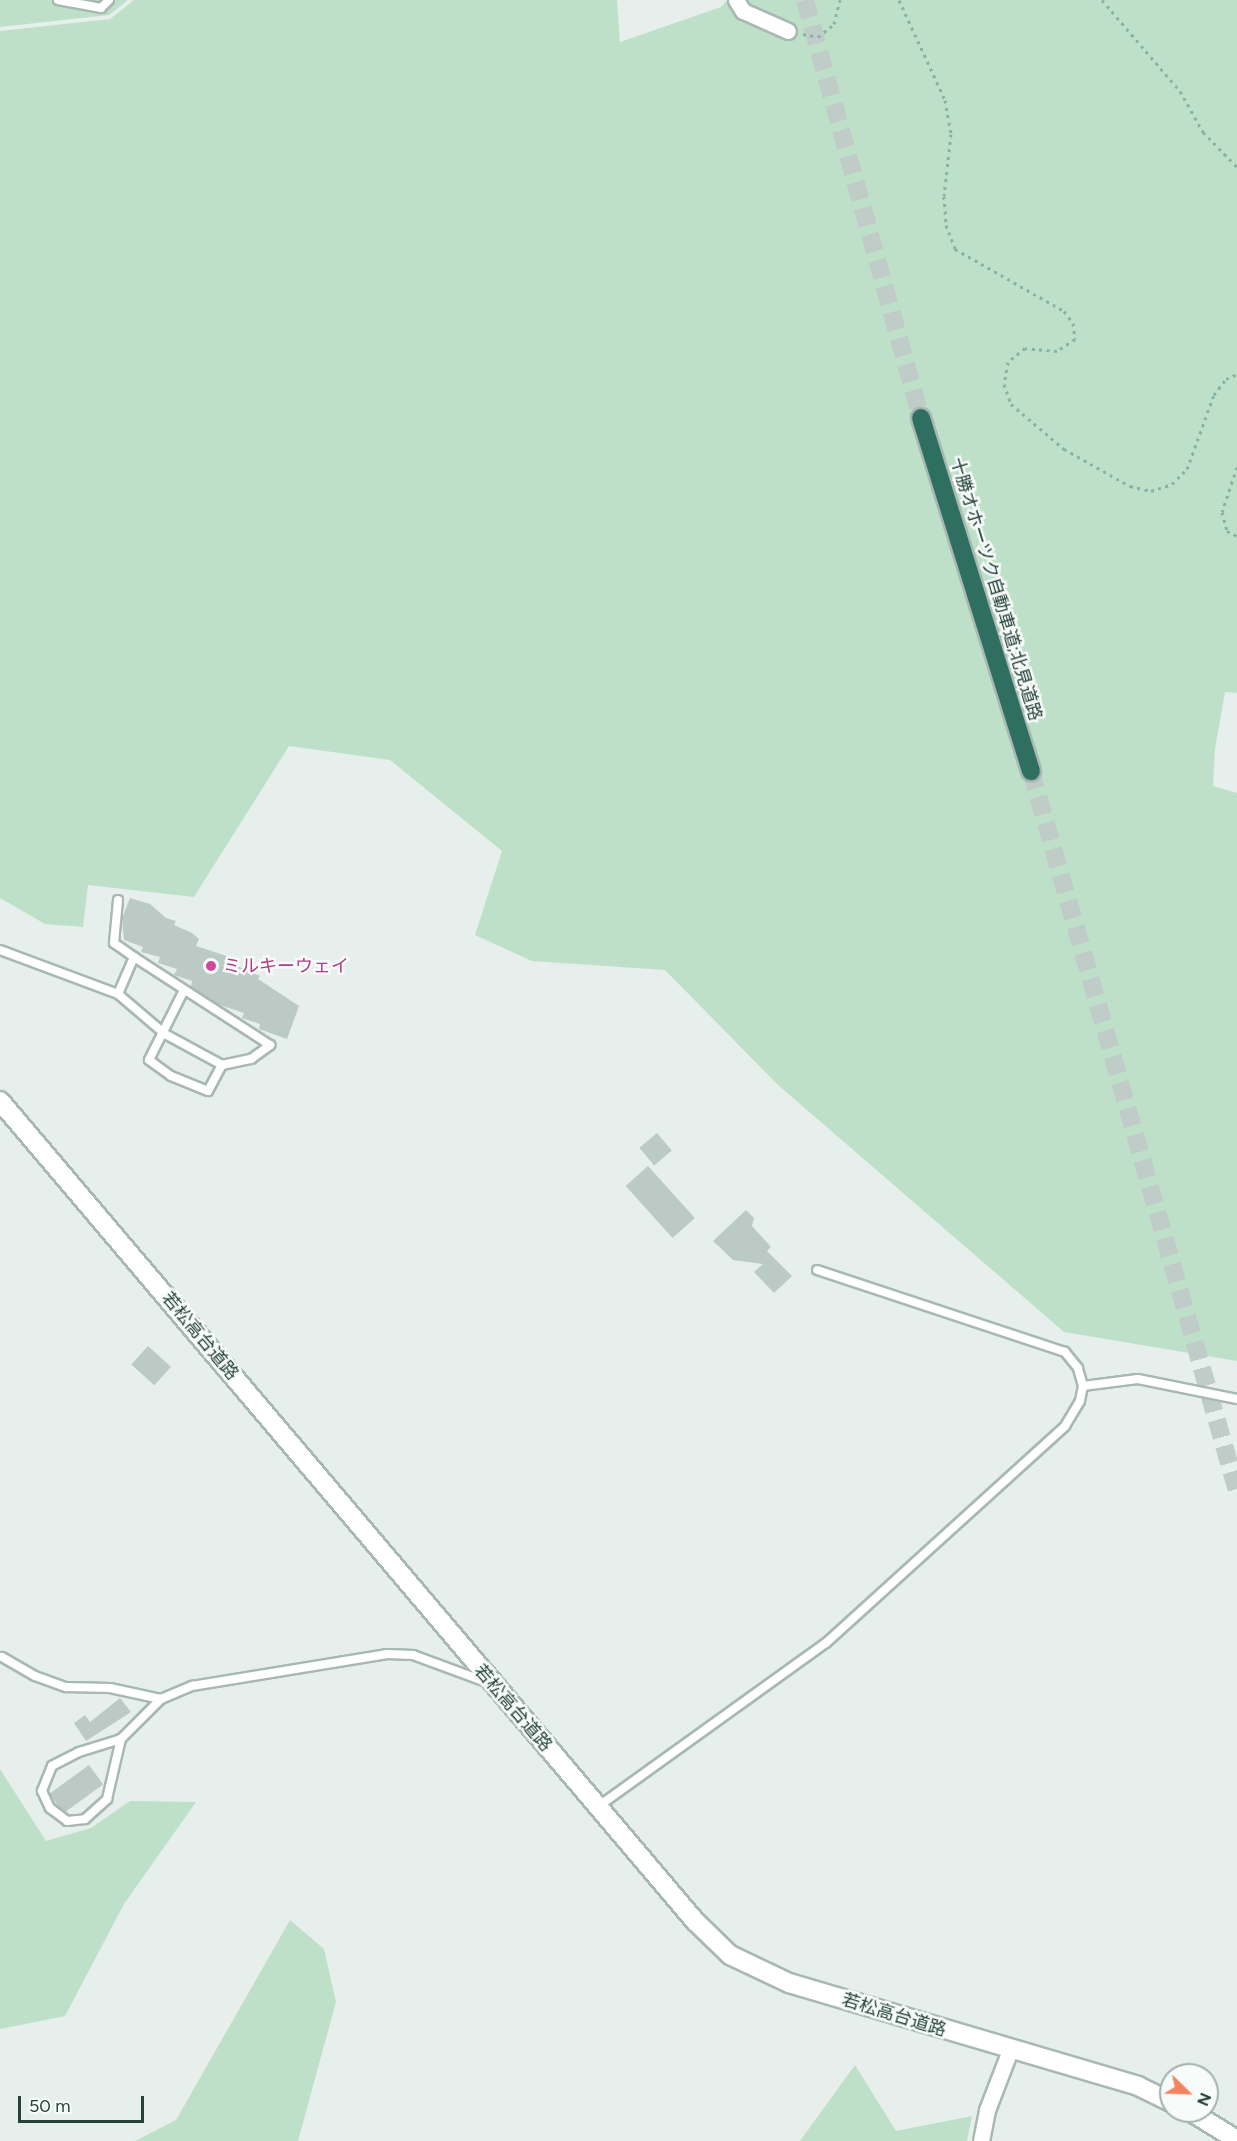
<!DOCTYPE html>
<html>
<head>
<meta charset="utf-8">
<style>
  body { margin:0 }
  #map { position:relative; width:1237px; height:2141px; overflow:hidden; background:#e6efeb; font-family:Figtree,"Noto Sans JP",sans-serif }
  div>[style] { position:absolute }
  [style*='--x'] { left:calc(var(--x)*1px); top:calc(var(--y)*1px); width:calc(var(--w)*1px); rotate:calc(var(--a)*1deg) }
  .green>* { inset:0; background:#bfe0c8 }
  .building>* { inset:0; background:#bbcac4; transform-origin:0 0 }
  .highway-tunnel>* { height:18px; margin-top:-9px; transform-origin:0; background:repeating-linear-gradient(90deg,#bfccc8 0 18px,transparent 0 27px) }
  .path>* { height:3px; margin-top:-1.5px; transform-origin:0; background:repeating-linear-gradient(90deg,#86b3a5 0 3px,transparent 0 7.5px) }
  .roads { filter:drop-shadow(2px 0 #a8b8b2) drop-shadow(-2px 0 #a8b8b2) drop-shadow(0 2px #a8b8b2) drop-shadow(0 -2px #a8b8b2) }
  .lane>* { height:8px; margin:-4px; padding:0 4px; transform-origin:4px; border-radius:4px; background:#fff }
  .street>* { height:15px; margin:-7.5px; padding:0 7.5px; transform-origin:7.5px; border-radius:7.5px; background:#fff }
  .secondary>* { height:18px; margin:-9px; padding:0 9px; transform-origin:9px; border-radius:9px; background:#fff }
  .highway>* { height:18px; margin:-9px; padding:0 9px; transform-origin:9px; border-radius:9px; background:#2f6f62 }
  .dots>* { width:16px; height:16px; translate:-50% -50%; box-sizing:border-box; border:3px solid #f7fbf9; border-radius:50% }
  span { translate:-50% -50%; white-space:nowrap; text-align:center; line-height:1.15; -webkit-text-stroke:5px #f7fbf9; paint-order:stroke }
  .street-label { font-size:18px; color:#24423a }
  .hotel-label { font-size:18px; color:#b23c85 }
  .left { translate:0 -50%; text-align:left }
  .north { position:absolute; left:1159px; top:2063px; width:60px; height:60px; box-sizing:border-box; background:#f7fbf9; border:2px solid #a3b1ad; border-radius:50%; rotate:113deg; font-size:16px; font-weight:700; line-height:24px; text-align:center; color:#24423a }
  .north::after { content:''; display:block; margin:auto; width:21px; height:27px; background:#f4845f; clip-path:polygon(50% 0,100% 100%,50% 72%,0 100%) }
  .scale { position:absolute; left:18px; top:2096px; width:126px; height:27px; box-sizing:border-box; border:3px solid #24423a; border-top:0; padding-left:8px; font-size:18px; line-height:21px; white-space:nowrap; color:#24423a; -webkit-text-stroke:4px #f7fbf9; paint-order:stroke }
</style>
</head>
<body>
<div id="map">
  <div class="green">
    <i style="clip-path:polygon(0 0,128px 0,109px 15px,0 27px)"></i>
    <i style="clip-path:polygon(134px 0,617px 0,620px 42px,721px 7px,727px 0,1237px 0,1237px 693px,1225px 692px,1215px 749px,1213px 786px,1237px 793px,1237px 1361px,1064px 1332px,778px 1085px,665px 970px,532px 961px,475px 935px,502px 851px,390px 760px,289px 746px,194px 897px,88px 885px,83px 927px,45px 924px,0 898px,0 31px,110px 19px)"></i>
    <i style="clip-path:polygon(0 1769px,46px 1841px,91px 1828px,130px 1801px,196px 1802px,124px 1904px,65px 2016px,0 2029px)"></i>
    <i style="clip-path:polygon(290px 1920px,324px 1949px,336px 2002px,298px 2141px,135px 2141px,176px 2120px)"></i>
    <i style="clip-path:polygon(855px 2065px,896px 2131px,972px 2116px,967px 2141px,800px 2141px)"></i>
  </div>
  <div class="building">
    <i style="clip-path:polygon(130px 898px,150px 904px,166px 918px,176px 921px,174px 925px,192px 933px,199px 939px,196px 946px,239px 960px,237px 966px,260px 976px,258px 979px,299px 1006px,287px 1039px,259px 1029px,260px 1024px,242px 1018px,244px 1013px,217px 1004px,191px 987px,192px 981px,174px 975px,177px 969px,158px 963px,160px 957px,141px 952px,143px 947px,124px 940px,122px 918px)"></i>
    <i style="left:657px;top:1133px;width:23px;height:23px;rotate:50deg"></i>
    <i style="left:648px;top:1166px;width:70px;height:30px;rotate:48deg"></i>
    <i style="clip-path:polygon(746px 1210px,754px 1218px,752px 1226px,771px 1247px,767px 1251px,792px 1276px,774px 1293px,754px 1272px,763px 1264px,733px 1260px,713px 1241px)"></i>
    <i style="left:148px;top:1346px;width:31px;height:25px;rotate:42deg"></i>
    <i style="clip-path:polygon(120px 1698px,131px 1712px,86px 1741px,74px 1723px,85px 1715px,90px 1722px)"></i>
    <i style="left:89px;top:1765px;width:24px;height:49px;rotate:54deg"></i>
  </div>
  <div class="highway-tunnel">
    <i style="--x:805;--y:0;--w:434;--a:74.5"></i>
    <i style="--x:1031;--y:771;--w:749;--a:74.03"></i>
  </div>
  <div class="path">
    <i style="--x:899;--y:0;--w:110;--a:65.3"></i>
    <i style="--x:945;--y:100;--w:35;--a:80"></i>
    <i style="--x:951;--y:134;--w:62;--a:96.4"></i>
    <i style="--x:944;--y:196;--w:29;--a:86"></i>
    <i style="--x:946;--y:225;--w:26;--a:69"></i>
    <i style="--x:955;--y:249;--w:125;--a:29.6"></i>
    <i style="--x:1064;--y:311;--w:15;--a:53"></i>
    <i style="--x:1073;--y:323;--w:16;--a:83"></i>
    <i style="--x:1075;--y:339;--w:22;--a:146"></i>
    <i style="--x:1057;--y:351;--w:32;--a:-175"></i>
    <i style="--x:1025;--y:348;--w:22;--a:141"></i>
    <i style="--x:1008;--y:362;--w:22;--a:100"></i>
    <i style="--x:1004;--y:384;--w:21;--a:71"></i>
    <i style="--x:1011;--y:404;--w:70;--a:40.3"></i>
    <i style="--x:1064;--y:449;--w:76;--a:29.3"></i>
    <i style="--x:1130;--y:486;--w:22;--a:13"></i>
    <i style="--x:1151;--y:491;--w:22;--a:-18"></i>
    <i style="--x:1172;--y:484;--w:21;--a:-45"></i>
    <i style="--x:1187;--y:469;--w:79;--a:-70"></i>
    <i style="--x:1214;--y:395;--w:20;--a:-53"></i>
    <i style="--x:1226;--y:379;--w:12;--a:-24"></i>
    <i style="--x:1102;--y:0;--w:120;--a:49.4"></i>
    <i style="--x:1180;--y:91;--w:47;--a:60.7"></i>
    <i style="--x:1203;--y:132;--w:49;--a:45.8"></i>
    <i style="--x:803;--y:34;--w:15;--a:11"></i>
    <i style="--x:818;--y:37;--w:21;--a:-39"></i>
    <i style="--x:834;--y:24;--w:25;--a:-76"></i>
    <i style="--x:1237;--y:467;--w:47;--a:108.4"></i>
    <i style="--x:1222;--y:512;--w:20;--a:75"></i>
    <i style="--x:1227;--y:531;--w:11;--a:27"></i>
  </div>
  <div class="roads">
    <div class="lane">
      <i style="--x:58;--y:0;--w:44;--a:10.5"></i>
      <i style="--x:101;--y:8;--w:11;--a:-45"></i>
      <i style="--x:118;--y:900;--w:43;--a:95.3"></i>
      <i style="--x:114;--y:943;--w:24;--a:35"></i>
      <i style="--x:0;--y:950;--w:126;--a:20.4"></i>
      <i style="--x:118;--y:994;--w:62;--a:40.4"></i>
      <i style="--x:165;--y:1034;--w:65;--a:28.5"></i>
      <i style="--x:222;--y:1065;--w:30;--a:-12"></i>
      <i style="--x:251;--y:1059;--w:24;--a:-36"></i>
      <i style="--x:270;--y:1045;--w:162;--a:-147.1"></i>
      <i style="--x:134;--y:957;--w:40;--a:113.4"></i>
      <i style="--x:184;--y:990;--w:78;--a:116.6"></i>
      <i style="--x:149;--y:1060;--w:27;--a:36"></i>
      <i style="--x:171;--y:1076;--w:40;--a:22"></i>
      <i style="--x:208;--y:1091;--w:30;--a:-62"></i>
      <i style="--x:1083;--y:1386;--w:55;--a:-7.3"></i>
      <i style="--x:1138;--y:1379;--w:101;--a:11.4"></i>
      <i style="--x:2;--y:1657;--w:38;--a:30"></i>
      <i style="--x:35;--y:1676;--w:33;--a:20"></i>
      <i style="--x:66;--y:1687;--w:44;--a:1.3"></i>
      <i style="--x:110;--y:1688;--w:52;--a:12.2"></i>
      <i style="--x:121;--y:1739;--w:44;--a:162.8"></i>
      <i style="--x:79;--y:1752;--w:30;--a:153"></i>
      <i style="--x:52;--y:1766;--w:27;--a:112"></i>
      <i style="--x:42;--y:1791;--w:19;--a:65"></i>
      <i style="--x:50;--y:1808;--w:21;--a:37"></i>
      <i style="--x:67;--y:1821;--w:18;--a:-6"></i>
      <i style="--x:85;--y:1819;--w:30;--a:-42"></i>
      <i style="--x:107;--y:1799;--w:62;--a:-76.9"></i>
      <i style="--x:121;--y:1739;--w:57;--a:-45"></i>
      <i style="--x:161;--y:1699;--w:34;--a:-23"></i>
      <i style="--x:192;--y:1686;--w:198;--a:-9.3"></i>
      <i style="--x:387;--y:1654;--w:26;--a:2"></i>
      <i style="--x:413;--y:1655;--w:78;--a:20.3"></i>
      <i style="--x:599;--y:1806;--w:279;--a:-35.7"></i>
      <i style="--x:826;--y:1643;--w:323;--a:-42.2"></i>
      <i style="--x:1065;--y:1426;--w:29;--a:-59"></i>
      <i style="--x:1080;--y:1401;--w:15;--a:-79"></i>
      <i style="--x:1083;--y:1386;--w:19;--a:-106"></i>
      <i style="--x:1078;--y:1368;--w:21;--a:-129"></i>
      <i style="--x:1065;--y:1352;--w:261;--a:-161.7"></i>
    </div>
    <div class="street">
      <i style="--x:736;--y:0;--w:13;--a:58"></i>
      <i style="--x:743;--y:11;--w:49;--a:24"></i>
      <i style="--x:981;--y:2141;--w:32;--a:-79"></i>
      <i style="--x:987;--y:2110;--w:64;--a:-69"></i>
    </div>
    <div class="secondary">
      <i style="--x:0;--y:1101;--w:1075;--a:49.72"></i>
      <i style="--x:695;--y:1921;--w:49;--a:44.2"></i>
      <i style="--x:730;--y:1955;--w:65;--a:25.4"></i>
      <i style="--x:789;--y:1983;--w:364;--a:16.4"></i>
      <i style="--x:1138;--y:2086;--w:37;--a:26"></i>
      <i style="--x:1190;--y:2111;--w:55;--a:31.7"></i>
    </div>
    <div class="highway">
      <i style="--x:921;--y:418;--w:370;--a:72.7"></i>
    </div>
  </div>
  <div class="dots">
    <i style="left:211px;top:966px;background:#d1479c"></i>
  </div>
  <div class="street-label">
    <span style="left:996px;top:589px;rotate:73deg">十勝オホーツク自動車道;北見道路</span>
    <span style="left:200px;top:1336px;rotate:50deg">若松高台道路</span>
    <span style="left:513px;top:1708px;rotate:49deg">若松高台道路</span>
    <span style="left:894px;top:2015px;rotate:17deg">若松高台道路</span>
  </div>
  <div class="hotel-label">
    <span class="left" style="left:223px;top:966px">ミルキーウェイ</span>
  </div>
  <div class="north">N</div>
  <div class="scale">50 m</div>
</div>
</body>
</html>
